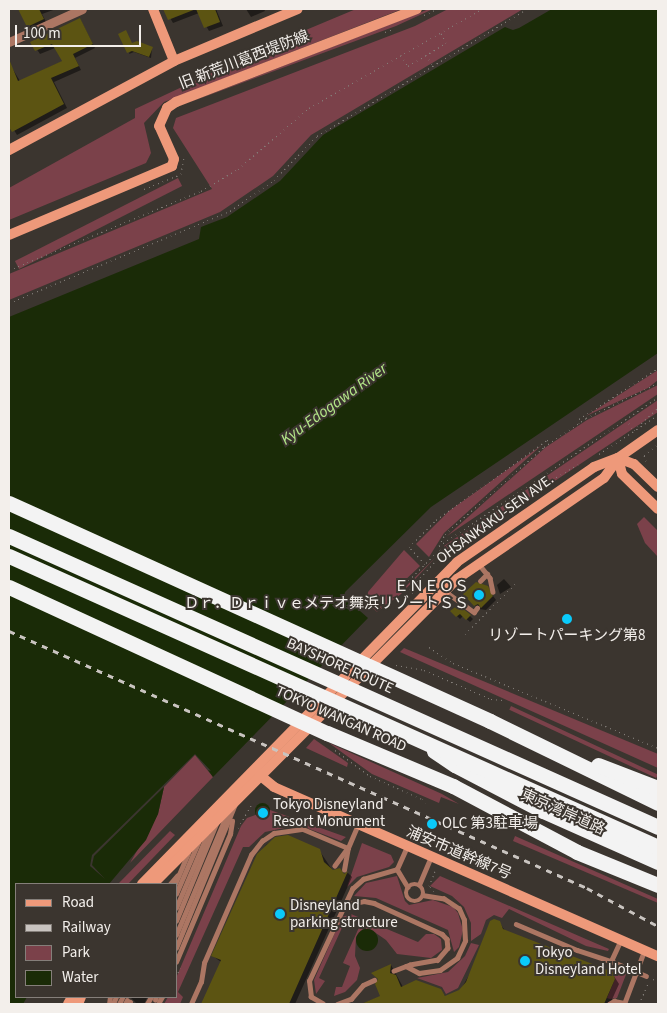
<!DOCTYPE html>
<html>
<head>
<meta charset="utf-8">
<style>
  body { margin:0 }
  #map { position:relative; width:667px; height:1013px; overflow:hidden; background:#3b352f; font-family:"Source Sans 3","Noto Sans JP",sans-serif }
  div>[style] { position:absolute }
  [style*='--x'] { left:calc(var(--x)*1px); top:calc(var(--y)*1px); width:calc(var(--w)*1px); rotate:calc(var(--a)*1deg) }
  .green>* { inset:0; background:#7b414a; transform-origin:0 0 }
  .water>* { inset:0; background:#1a2b07 }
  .round { border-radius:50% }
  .shadow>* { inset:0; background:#0007 }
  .river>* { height:15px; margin:-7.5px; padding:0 7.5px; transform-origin:7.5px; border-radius:7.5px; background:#1a2b07 }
  .building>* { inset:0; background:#5c5412 }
  .path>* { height:1px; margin-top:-0.5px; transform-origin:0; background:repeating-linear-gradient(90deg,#86817c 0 1px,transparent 0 5px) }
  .lane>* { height:4.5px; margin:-2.25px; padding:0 2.25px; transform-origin:2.25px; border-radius:2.25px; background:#ac7663 }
  .lane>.ring { margin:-2.25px; padding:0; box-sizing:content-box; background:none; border:4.5px solid #ac7663; border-radius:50% }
  .street>* { height:9px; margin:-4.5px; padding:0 4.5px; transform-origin:4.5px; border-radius:4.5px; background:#ac7663 }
  .secondary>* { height:10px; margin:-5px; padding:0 5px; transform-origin:5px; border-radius:5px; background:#ee997a }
  .highway>* { height:15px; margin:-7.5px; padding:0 7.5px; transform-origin:7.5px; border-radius:7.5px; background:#f3f3f3 }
  .rail>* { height:2.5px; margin-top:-1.25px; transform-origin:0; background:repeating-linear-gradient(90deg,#c9c4c0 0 6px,transparent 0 12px) }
  .path-bridge>* { height:1px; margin-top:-0.5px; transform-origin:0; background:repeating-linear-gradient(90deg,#86817c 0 1px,transparent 0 5px) }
  .highway-bridge>* { height:15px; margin:-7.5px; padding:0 7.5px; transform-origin:7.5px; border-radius:7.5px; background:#f3f3f3 }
  .dots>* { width:14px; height:14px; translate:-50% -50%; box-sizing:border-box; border:2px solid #3b352f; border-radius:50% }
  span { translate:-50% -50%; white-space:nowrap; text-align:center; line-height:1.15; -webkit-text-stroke:4px #3b352f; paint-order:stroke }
  .street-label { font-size:15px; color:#f3efeb }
  .poi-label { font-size:15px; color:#f3efeb }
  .right { translate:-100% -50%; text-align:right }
  .left { translate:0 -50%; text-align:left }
  .water-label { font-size:16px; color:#b4e889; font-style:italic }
  .frame { position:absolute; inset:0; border:10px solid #f3efeb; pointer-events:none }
  .legend { position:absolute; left:15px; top:883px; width:162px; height:115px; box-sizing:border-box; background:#3b352f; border:1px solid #857f7a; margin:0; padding:6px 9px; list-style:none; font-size:15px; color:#f3efeb }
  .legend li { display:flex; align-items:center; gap:10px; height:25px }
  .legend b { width:25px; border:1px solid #857f7a }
  .scale { position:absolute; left:15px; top:25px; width:126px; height:22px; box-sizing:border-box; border:2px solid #f3efeb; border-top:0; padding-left:6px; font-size:15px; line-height:18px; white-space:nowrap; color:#f3efeb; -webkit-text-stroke:4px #3b352f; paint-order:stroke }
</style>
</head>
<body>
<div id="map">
  <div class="green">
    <i style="clip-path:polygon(356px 9px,402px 9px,164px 102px,144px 123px,151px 153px,146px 163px,9px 220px,9px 188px,135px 118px,135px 109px,282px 40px)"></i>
    <i style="clip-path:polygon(429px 9px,433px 9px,396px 26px,188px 103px)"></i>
    <i style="clip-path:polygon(448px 9px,523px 9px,311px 135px,273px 176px,220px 212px,9px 300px,9px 274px,212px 189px,173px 128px,176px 118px,415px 26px)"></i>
    <i style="left:178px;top:178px;width:9px;height:183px;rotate:63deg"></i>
    <i style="clip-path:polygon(658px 370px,658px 380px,648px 388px,586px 416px)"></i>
    <i style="clip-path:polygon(658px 385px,658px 394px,447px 536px,546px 447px,587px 420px)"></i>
    <i style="clip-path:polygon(658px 400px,658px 412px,447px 553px,444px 546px)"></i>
    <i style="clip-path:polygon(542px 445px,444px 533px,429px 557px,416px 544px,449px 511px)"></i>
    <i style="clip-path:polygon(644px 517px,658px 531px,658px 557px,645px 543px,637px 524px)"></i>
    <i style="clip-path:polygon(404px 550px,420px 566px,402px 583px,405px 587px,435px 558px,401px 594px,377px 612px,367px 602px,368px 592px)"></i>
    <i style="clip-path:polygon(404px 648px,658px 754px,658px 768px,400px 652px)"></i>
    <i style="left:511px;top:706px;width:162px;height:4px;rotate:25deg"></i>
    <i style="clip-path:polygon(314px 739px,348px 763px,347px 767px,306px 748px)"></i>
    <i style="clip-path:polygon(329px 743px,442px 794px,459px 804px,441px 797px,439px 803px,372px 774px)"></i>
    <i style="clip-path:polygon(195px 755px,213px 777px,130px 863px,158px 814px,164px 787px)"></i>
    <i style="clip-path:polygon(270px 810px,346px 837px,341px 841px,299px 825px,265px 832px,249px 847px,243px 847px,178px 992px,183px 997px,180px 1004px,164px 1004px,168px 997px,176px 997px,176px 978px,241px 826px,247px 818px)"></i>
    <i style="clip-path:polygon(170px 831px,175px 835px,128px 884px,118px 884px)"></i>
    <i style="clip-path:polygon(515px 836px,658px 899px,658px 903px,513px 841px)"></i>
    <i style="clip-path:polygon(362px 843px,391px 855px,394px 862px,389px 867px,357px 877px,347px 887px)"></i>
    <i style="clip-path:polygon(397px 876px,405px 901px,409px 905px,433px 900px,453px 907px,458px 913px,463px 930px,459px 947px,454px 952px,448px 930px,376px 898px,354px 896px,366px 883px)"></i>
    <i style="clip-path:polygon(440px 876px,609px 949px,608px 951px,586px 946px,509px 909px,502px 918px,494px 915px,486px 920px,481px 934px,471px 941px,471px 923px,464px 907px,452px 896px,430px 886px)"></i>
    <i style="clip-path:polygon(351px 914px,418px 942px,426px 934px,434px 934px,441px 939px,442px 950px,431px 958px,397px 954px,386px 940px,370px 929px,363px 929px,356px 937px,355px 956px,360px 968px,357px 980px,345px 992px,334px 996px,336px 987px,342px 987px,350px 966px,343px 963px,361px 923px,346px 919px,319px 978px,325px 981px,316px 994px,314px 980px,342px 917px)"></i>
    <i style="clip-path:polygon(471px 943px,479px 945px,458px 988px,446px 994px,442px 987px,417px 978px,448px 972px,465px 956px)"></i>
    <i style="clip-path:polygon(613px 965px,627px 972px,617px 998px,610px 999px,607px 998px,615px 979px,608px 970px)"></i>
  </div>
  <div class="water">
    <i style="clip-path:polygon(552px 9px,658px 9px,658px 353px,431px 507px,345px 592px,344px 597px,368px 618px,213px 777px,208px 770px,211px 771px,195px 754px,92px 855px,90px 866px,105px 879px,92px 865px,94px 856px,164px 787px,158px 814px,146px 840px,109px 884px,16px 884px,16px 997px,27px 997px,23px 1004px,9px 1004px,9px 317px,199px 239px,201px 227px,227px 217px,280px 181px,323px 135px,505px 27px,513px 30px,519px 28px)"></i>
    <i class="round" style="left:356px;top:929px;width:22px;height:22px"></i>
  </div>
  <div class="shadow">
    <i style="clip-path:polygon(20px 9px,56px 9px,42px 14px,46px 22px,31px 29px)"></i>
    <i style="clip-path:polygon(165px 9px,216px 9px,223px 26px,209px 31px,199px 13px,173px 23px)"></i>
    <i style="clip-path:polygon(246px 9px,264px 9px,265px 11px,251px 17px)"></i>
    <i style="clip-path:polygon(80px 19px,95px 48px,75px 58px,81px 70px,54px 82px,67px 108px,17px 135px,9px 122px,9px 63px,20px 81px,63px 61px,55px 48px,40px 54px,32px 42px)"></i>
    <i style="clip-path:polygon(132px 45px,152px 48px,151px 58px,134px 52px,129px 54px)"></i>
    <i style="clip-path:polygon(504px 579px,511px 587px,500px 594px,497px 585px)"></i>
    <i style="clip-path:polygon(488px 589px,496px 600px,486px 610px,479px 609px,464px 594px)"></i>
    <i style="clip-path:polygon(457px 607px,470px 616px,473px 619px,470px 622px,463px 616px,460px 619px,452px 611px)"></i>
    <i style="clip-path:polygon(276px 838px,319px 850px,333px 871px,344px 875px,348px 873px,352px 877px,295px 1004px,202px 1004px,221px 962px,213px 956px,251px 869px,266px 845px)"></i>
    <i style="clip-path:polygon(499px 922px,506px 932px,612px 973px,619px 984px,610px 1004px,361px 1004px,382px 996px,391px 965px,403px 987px,440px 990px,446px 997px,460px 991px)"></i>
    <i style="clip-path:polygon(130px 997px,144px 997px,147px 998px,144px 1004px,137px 1004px)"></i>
  </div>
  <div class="river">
    <i style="--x:262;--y:810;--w:1;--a:90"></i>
  </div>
  <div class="building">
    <i style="clip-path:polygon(18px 9px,39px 9px,44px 19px,27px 27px)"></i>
    <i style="clip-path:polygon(163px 9px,196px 9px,168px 20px)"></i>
    <i style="clip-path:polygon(196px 9px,215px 9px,220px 22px,204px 28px)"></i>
    <i style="clip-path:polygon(80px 18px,93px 44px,73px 54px,79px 66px,51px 78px,64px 104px,12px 132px,9px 127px,9px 59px,18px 81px,62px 61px,52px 44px,35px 51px,30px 42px)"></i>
    <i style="clip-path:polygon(126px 30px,132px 43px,137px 41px,153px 47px,149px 57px,132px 51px,127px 53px,118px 34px)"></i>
    <i style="clip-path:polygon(476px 582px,488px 586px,493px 596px,481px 608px,478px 604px,474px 606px,463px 594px)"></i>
    <i style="clip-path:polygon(458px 605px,471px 615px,466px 620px,460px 614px,456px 617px,450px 611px)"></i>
    <i style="clip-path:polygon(288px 835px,320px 849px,324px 862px,333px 870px,340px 868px,344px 874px,348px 871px,289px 1004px,201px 1004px,221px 960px,211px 956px,257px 854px,275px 837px)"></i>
    <i style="clip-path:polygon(494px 919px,500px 921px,503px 929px,613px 972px,615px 979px,604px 1004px,361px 1004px,380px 996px,375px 984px,378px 979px,371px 973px,391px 964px,390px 973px,396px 975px,401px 987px,416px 980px,441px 989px,445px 996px,459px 990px,466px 982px,490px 921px)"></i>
  </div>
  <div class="path">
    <i style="--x:424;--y:15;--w:14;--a:-25"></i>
    <i style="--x:385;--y:32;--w:9;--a:-21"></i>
    <i style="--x:401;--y:55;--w:13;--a:58"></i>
    <i style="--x:408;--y:66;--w:44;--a:-31.2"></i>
    <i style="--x:446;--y:43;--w:11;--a:-117"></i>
    <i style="--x:426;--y:55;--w:11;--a:56"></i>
    <i style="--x:144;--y:189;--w:40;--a:-22"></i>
    <i style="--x:181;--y:174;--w:17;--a:-80"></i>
    <i style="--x:9;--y:270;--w:208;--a:-22.4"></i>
    <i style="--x:201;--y:191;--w:43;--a:-30.7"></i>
    <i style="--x:238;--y:169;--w:94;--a:-40.7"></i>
    <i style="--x:309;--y:108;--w:199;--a:-29.8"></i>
    <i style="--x:9;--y:303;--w:239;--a:-22.6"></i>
    <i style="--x:230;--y:211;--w:54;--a:-35.2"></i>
    <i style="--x:274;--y:180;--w:62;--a:-45.7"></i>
    <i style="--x:317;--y:136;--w:245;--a:-31.2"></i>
    <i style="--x:626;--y:419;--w:11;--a:56"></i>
    <i style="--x:579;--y:423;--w:4;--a:-90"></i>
    <i style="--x:579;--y:419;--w:94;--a:-32.8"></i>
    <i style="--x:634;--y:430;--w:33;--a:-43"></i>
    <i style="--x:599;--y:454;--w:71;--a:-33.5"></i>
    <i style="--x:646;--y:461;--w:6;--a:-108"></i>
    <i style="--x:644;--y:455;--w:18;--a:-38"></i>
    <i style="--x:474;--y:525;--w:121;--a:-30.2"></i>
    <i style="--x:439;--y:546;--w:13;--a:-63"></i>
    <i style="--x:445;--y:534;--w:132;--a:-41.3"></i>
    <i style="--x:544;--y:447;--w:51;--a:-34.6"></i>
    <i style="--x:586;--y:418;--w:80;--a:-25.9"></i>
    <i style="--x:425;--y:564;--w:23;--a:-133"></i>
    <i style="--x:409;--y:547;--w:38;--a:-45"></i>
    <i style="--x:436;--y:520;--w:137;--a:-35.8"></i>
    <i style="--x:547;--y:440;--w:5;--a:11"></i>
    <i style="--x:405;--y:584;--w:49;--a:-45"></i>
    <i style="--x:413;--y:593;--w:5;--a:-127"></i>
    <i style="--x:410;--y:589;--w:46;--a:-47.6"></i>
    <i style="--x:441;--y:555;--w:9;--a:-103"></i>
    <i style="--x:439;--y:546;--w:265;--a:-34.2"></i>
    <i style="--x:465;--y:634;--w:71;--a:-45"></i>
    <i style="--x:429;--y:647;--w:29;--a:34"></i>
    <i style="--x:453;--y:663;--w:222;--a:22.5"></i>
    <i style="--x:491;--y:699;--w:12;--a:5"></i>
    <i style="--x:422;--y:799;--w:5;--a:53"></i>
    <i style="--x:238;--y:828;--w:28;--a:-60"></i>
    <i style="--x:434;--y:891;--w:7;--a:-135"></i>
    <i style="--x:429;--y:886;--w:16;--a:-68"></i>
    <i style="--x:176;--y:977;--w:10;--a:-66"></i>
    <i style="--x:653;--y:979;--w:5;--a:22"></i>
    <i style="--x:639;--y:1004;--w:24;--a:-66"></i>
  </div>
  <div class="lane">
    <i style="--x:478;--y:563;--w:19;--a:51"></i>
    <i style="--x:490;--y:578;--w:14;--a:78"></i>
    <i style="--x:480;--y:581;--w:10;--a:-45"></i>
    <i style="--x:445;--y:591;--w:36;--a:36"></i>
    <i style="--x:474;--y:612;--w:5;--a:-53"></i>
    <i style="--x:397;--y:869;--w:21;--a:59"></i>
    <i style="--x:344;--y:870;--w:22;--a:-80"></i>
    <i style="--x:348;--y:848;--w:25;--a:-67"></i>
    <i class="ring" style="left:406px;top:884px;width:13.5px;height:13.5px"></i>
    <i style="--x:170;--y:884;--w:11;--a:-49"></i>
    <i style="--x:175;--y:884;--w:33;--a:-67"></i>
    <i style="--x:419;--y:885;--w:30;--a:-67"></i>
    <i style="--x:176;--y:894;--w:56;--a:-66.7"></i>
    <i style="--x:344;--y:905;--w:20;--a:-11"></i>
    <i style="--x:364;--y:901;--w:10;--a:11"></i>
    <i style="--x:374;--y:903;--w:75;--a:24.5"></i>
    <i style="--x:442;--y:934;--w:7;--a:45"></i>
    <i style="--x:447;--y:939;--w:9;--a:84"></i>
    <i style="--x:448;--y:948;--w:16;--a:130"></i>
    <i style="--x:438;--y:960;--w:28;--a:170"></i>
    <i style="--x:410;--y:965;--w:17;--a:159"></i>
    <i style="--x:176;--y:908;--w:79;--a:-67"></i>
    <i style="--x:176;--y:921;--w:105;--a:-67.6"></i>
    <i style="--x:516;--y:924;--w:66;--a:23.1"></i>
    <i style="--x:577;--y:950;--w:36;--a:18"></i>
    <i style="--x:611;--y:961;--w:23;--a:-65"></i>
    <i style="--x:176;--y:935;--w:129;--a:-67.2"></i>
    <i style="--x:176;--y:948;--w:156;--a:-67.7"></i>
    <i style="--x:611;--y:961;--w:38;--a:23"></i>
    <i style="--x:176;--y:962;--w:139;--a:-67.1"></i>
    <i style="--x:230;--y:834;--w:13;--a:-81"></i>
    <i style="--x:406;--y:966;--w:15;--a:28"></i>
    <i style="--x:419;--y:973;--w:21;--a:-8"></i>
    <i style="--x:440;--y:970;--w:21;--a:-35"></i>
    <i style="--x:457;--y:958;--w:19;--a:-65"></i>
    <i style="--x:465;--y:941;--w:21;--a:-93"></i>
    <i style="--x:464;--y:920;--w:12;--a:-114"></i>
    <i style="--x:459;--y:909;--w:18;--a:-146"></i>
    <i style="--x:444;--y:899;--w:20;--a:-171"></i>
    <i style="--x:155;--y:1000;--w:3;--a:-72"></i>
    <i style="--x:159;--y:1002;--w:6;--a:-59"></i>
    <i style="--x:109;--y:1004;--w:7;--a:-82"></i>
    <i style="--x:113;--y:1004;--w:8;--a:-67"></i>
    <i style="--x:119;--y:1004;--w:7;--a:-63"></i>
    <i style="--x:125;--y:1004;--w:4;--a:-63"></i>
    <i style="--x:129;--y:1004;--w:2;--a:-63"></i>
    <i style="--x:147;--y:1004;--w:8;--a:-60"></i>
    <i style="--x:191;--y:1004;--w:24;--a:-66"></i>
    <i style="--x:201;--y:982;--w:19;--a:-81"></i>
    <i style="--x:204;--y:963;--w:118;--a:-66.5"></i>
    <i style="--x:251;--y:855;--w:18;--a:-52"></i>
    <i style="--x:262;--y:841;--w:14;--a:-34"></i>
    <i style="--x:274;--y:833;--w:29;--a:-8"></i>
    <i style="--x:303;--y:829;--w:49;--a:22.9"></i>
    <i style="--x:348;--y:848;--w:22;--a:126"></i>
    <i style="--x:323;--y:1004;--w:14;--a:-150"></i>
    <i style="--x:311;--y:997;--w:16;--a:-97"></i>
    <i style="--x:309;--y:981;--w:102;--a:-64.9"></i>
    <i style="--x:352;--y:889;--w:15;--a:-42"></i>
    <i style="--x:363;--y:879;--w:35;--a:-16"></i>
    <i style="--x:397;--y:869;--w:24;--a:-66"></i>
    <i style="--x:337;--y:1004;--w:15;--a:-20"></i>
    <i style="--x:351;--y:999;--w:18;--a:-49"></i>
    <i style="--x:363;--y:985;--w:12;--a:-24"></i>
    <i style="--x:609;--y:1004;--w:6;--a:-31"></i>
    <i style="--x:614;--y:1001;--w:10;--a:11"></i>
    <i style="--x:624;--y:1004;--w:57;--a:-69.3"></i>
  </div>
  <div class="street">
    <i style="--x:9;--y:42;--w:80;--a:-24.3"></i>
  </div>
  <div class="secondary">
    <i style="--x:153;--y:9;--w:56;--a:68"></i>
    <i style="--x:9;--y:150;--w:187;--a:-28.3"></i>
    <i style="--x:174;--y:61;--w:134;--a:-22.8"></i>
    <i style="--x:9;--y:235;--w:177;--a:-22.9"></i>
    <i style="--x:172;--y:166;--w:7;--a:-74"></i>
    <i style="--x:174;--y:159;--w:36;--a:-114"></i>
    <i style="--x:159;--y:126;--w:20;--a:-66"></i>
    <i style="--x:167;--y:108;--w:11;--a:-34"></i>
    <i style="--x:176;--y:102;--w:258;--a:-21.1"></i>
    <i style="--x:618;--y:458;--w:16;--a:76"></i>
    <i style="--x:622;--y:474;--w:50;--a:44.2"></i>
    <i style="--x:618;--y:458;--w:17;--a:21"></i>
    <i style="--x:634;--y:464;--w:33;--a:44"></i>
    <i style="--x:257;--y:773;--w:22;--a:39"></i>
    <i style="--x:274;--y:787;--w:420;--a:23.8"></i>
    <i style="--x:142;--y:884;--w:450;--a:-45.6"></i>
    <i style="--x:457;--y:562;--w:167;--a:-34.7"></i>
    <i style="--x:594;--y:467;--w:26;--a:-21"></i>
    <i style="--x:618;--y:458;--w:49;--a:-35"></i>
    <i style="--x:153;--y:884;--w:431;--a:-45.1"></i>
    <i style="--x:457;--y:579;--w:178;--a:-34.5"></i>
    <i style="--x:604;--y:478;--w:24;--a:-54"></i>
    <i style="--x:68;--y:1004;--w:8;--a:-60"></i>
    <i style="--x:78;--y:1004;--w:8;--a:-67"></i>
  </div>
  <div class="highway">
    <i style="--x:490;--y:721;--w:187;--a:26"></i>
    <i style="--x:434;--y:751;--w:25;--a:34"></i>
    <i style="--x:455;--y:765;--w:99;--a:27.6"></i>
    <i style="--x:543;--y:811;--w:126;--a:23.9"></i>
    <i style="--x:598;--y:765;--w:64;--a:21"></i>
    <i style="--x:453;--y:786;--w:140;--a:28"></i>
    <i style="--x:577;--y:852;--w:87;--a:22.2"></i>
  </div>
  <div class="rail">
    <i style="--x:9;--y:631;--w:633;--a:23.97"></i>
    <i style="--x:587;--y:888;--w:81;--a:28.2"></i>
  </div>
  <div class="path-bridge">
    <i style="--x:396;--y:665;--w:28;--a:10"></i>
    <i style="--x:424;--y:670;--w:73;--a:23.4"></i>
    <i style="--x:335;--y:750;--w:44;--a:36.6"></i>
    <i style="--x:370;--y:776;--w:57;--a:23.9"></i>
  </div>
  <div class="highway-bridge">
    <i style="--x:9;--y:503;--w:528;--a:24.38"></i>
    <i style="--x:9;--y:536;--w:711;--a:24.15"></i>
    <i style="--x:9;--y:556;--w:711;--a:24.15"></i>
    <i style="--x:9;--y:587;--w:350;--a:24.7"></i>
    <i style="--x:327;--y:733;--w:137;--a:22.8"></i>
  </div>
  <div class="dots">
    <i style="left:479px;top:595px;background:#0acafa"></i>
    <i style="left:567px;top:619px;background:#0acafa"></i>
    <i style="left:263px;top:813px;background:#0acafa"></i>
    <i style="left:432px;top:824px;background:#0acafa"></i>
    <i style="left:280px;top:914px;background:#0acafa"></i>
    <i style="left:525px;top:961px;background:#0acafa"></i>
  </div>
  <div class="street-label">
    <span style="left:244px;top:60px;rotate:-21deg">旧 新荒川葛西堤防線</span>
    <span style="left:495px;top:519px;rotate:-36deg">OHSANKAKU-SEN AVE.</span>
    <span style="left:340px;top:666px;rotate:24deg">BAYSHORE ROUTE</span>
    <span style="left:341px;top:719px;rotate:24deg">TOKYO WANGAN ROAD</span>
    <span style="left:563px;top:812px;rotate:24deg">東京湾岸道路</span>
    <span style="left:459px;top:853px;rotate:23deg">浦安市道幹線7号</span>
  </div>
  <div class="poi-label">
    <span class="right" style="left:469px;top:595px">ＥＮＥＯＳ<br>Ｄｒ．Ｄｒｉｖｅメテオ舞浜リゾートＳＳ</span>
    <span style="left:567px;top:636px">リゾートパーキング第8</span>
    <span class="left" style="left:273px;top:813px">Tokyo Disneyland<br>Resort Monument</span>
    <span class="left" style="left:442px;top:824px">OLC 第3駐車場</span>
    <span class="left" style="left:290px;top:914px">Disneyland<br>parking structure</span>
    <span class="left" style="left:535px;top:961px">Tokyo<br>Disneyland Hotel</span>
  </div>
  <div class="water-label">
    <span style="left:334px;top:404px;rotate:-36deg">Kyu-Edogawa River</span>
  </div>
  <div class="frame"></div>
  <ul class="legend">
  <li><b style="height:6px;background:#ee997a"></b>Road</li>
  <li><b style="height:6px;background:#c9c4c0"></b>Railway</li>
  <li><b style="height:14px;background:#7b414a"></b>Park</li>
  <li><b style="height:14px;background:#1a2b07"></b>Water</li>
  </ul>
  <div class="scale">100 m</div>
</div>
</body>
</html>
